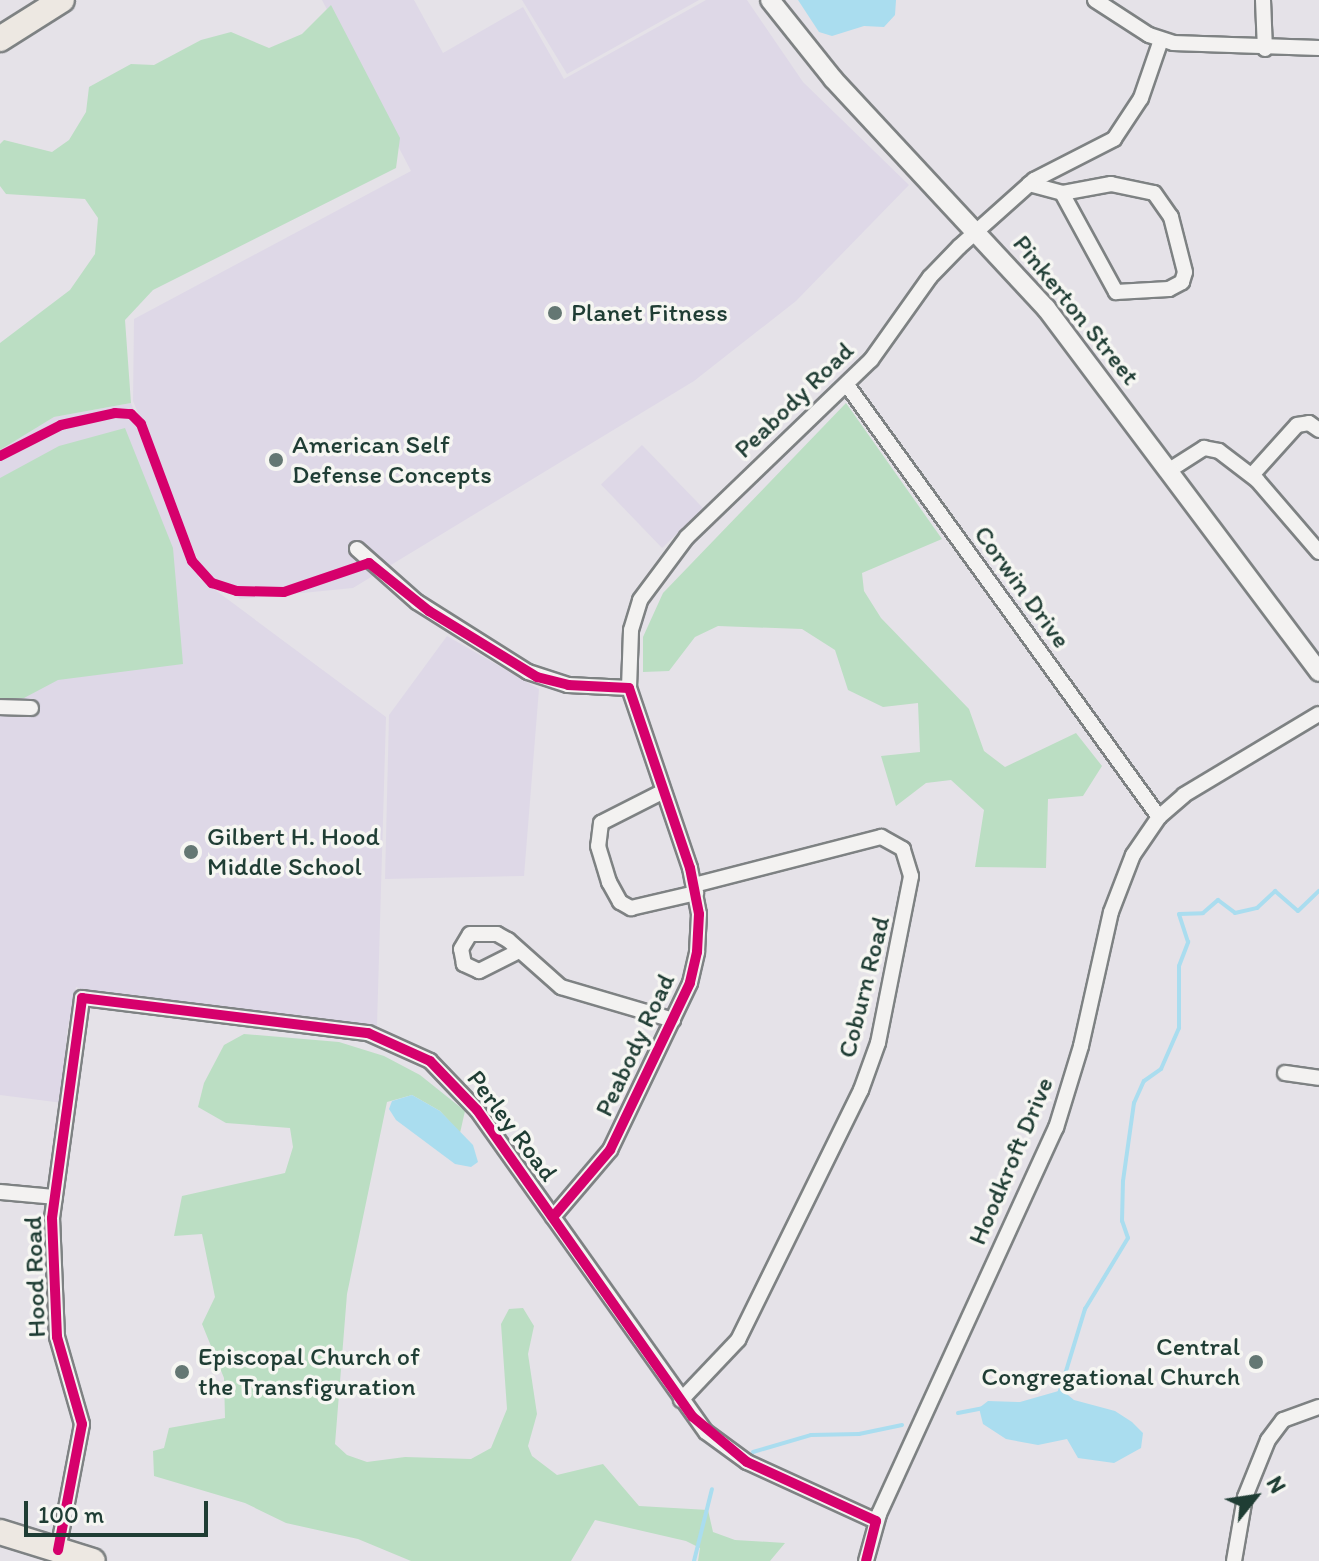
<!DOCTYPE html>
<html>
<head>
<meta charset="utf-8">
<style>
  body { margin:0 }
  #map { position:relative; width:1319px; height:1561px; overflow:hidden; background:#e5e2e8; font-family:Itim,sans-serif }
  div>[style] { position:absolute }
  [style*='--x'] { left:calc(var(--x)*1px); top:calc(var(--y)*1px); width:calc(var(--w)*1px); rotate:calc(var(--a)*1deg) }
  .built>* { inset:0; background:#ded8e7; transform-origin:0 0 }
  .green>* { inset:0; background:#bbdec3 }
  .water>* { inset:0; background:#aaddef }
  .stream>* { height:4px; margin:-2px; padding:0 2px; transform-origin:2px; border-radius:2px; background:#aaddef }
  .roads { filter:drop-shadow(2px 0 #7e8283) drop-shadow(-2px 0 #7e8283) drop-shadow(0 2px #7e8283) drop-shadow(0 -2px #7e8283) }
  .minor>* { height:14px; margin:-7px; padding:0 7px; transform-origin:7px; border-radius:7px; background:#f3f2f1 }
  .tertiary>* { height:18px; margin:-9px; padding:0 9px; transform-origin:9px; border-radius:9px; background:#f3f2f1 }
  .primary>* { height:24px; margin:-12px; padding:0 12px; transform-origin:12px; border-radius:12px; background:#ede8e2 }
  .cycleway>* { height:10px; margin:-5px; padding:0 5px; transform-origin:5px; border-radius:5px; background:#d6006c }
  .dots>* { width:22px; height:22px; translate:-50% -50%; box-sizing:border-box; border:4px solid #f6f6f2; border-radius:50% }
  span { translate:-50% -50%; white-space:nowrap; text-align:center; line-height:1.15; -webkit-text-stroke:7px #f6f6f2; paint-order:stroke }
  .street-label { font-size:26px; color:#1f3d34 }
  .poi-label { font-size:26px; color:#1f3d34 }
  .left { translate:0 -50%; text-align:left }
  .right { translate:-100% -50%; text-align:right }
  .north { position:absolute; left:1215px; top:1457px; width:80px; height:80px; -webkit-text-stroke:6px #f6f6f2; paint-order:stroke; rotate:60deg; font-size:22px; font-weight:700; line-height:32px; text-align:center; color:#1f3d34 }
  .north::after { content:''; display:block; margin:auto; width:28px; height:36px; background:#1f3d34; clip-path:polygon(50% 0,100% 100%,50% 72%,0 100%) }
  .scale { position:absolute; left:24px; top:1501px; width:184px; height:36px; box-sizing:border-box; border:4px solid #1f3d34; border-top:0; padding-left:10px; font-size:24px; line-height:28px; white-space:nowrap; color:#1f3d34; -webkit-text-stroke:6px #f6f6f2; paint-order:stroke }
</style>
</head>
<body>
<div id="map">
  <div class="built">
    <i style="clip-path:polygon(322px 0,414px 0,443px 53px,523px 7px,564px 79px,706px 0,747px 0,803px 82px,909px 185px,796px 301px,694px 381px,353px 588px,240px 599px,203px 573px,133px 401px,134px 319px,411px 171px)"></i>
    <i style="clip-path:polygon(522px 0,699px 0,567px 74px)"></i>
    <i style="clip-path:polygon(131px 403px,199px 578px,386px 717px,377px 1026px,105px 997px,76px 987px,67px 1032px,63px 1103px,0 1095px,0 450px,54px 417px)"></i>
    <i style="left:642px;top:445px;width:88px;height:57px;rotate:46deg"></i>
    <i style="clip-path:polygon(447px 636px,539px 689px,524px 876px,385px 879px,389px 715px)"></i>
  </div>
  <div class="green">
    <i style="clip-path:polygon(331px 5px,400px 138px,396px 168px,153px 290px,125px 320px,131px 403px,54px 417px,0 450px,0 343px,70px 290px,95px 254px,98px 218px,85px 199px,6px 194px,0 186px,0 144px,4px 140px,52px 152px,69px 140px,86px 112px,89px 87px,131px 64px,154px 65px,201px 40px,231px 32px,269px 48px,302px 34px)"></i>
    <i style="clip-path:polygon(846px 403px,942px 539px,862px 573px,864px 591px,881px 618px,969px 709px,984px 751px,1005px 767px,1076px 733px,1102px 766px,1083px 796px,1048px 799px,1046px 868px,975px 867px,984px 810px,951px 780px,926px 783px,896px 806px,881px 756px,920px 752px,918px 703px,883px 707px,848px 690px,835px 650px,802px 629px,718px 626px,695px 637px,669px 671px,643px 672px,643px 637px,663px 593px)"></i>
    <i style="clip-path:polygon(125px 428px,173px 548px,183px 664px,58px 680px,24px 698px,0 698px,0 478px,59px 446px)"></i>
    <i style="clip-path:polygon(244px 1034px,339px 1042px,384px 1056px,420px 1075px,465px 1111px,460px 1133px,440px 1111px,412px 1095px,387px 1102px,347px 1294px,335px 1444px,347px 1455px,367px 1462px,405px 1457px,471px 1459px,491px 1448px,507px 1409px,501px 1324px,509px 1309px,523px 1308px,534px 1326px,528px 1354px,537px 1414px,528px 1446px,532px 1456px,557px 1475px,603px 1464px,639px 1506px,708px 1510px,713px 1532px,735px 1540px,785px 1543px,770px 1561px,698px 1561px,700px 1548px,686px 1541px,595px 1520px,571px 1561px,411px 1561px,358px 1539px,286px 1523px,245px 1503px,154px 1476px,153px 1451px,164px 1448px,169px 1428px,225px 1418px,224px 1378px,202px 1324px,215px 1297px,202px 1234px,174px 1236px,182px 1196px,285px 1173px,293px 1147px,290px 1128px,226px 1123px,198px 1107px,204px 1083px,224px 1045px)"></i>
  </div>
  <div class="water">
    <i style="clip-path:polygon(798px 0,896px 0,895px 15px,884px 27px,864px 26px,832px 36px,819px 32px)"></i>
    <i style="clip-path:polygon(412px 1095px,440px 1111px,473px 1145px,478px 1162px,471px 1167px,455px 1164px,396px 1120px,389px 1109px,392px 1101px)"></i>
    <i style="clip-path:polygon(1062px 1390px,1074px 1400px,1115px 1411px,1132px 1422px,1143px 1433px,1141px 1448px,1114px 1463px,1078px 1458px,1067px 1439px,1038px 1445px,1006px 1439px,983px 1424px,979px 1408px,988px 1401px,1020px 1402px)"></i>
  </div>
  <div class="stream">
    <i style="--x:1059;--y:1394;--w:89;--a:-73"></i>
    <i style="--x:1085;--y:1309;--w:83;--a:-58.8"></i>
    <i style="--x:1128;--y:1238;--w:18;--a:-109"></i>
    <i style="--x:1122;--y:1221;--w:40;--a:-88.6"></i>
    <i style="--x:1123;--y:1181;--w:79;--a:-82"></i>
    <i style="--x:1134;--y:1103;--w:24;--a:-66"></i>
    <i style="--x:1144;--y:1081;--w:21;--a:-35"></i>
    <i style="--x:1161;--y:1069;--w:45;--a:-66.3"></i>
    <i style="--x:1179;--y:1028;--w:62;--a:-90"></i>
    <i style="--x:1179;--y:966;--w:26;--a:-69"></i>
    <i style="--x:1188;--y:942;--w:29;--a:-108"></i>
    <i style="--x:1179;--y:914;--w:24;--a:-2"></i>
    <i style="--x:1203;--y:913;--w:20;--a:-41"></i>
    <i style="--x:1218;--y:900;--w:21;--a:37"></i>
    <i style="--x:1235;--y:913;--w:23;--a:-13"></i>
    <i style="--x:1257;--y:908;--w:25;--a:-43"></i>
    <i style="--x:1275;--y:891;--w:30;--a:41"></i>
    <i style="--x:1298;--y:911;--w:29;--a:-44"></i>
    <i style="--x:958;--y:1413;--w:25;--a:-11"></i>
    <i style="--x:753;--y:1452;--w:60;--a:-16.3"></i>
    <i style="--x:811;--y:1435;--w:48;--a:-1.2"></i>
    <i style="--x:859;--y:1434;--w:44;--a:-11.8"></i>
    <i style="--x:694;--y:1561;--w:74;--a:-76"></i>
  </div>
  <div class="roads">
    <div class="minor">
      <i style="--x:1095;--y:0;--w:64;--a:32.9"></i>
      <i style="--x:1149;--y:35;--w:25;--a:18"></i>
      <i style="--x:1173;--y:43;--w:146;--a:2"></i>
      <i style="--x:1263;--y:0;--w:49;--a:87.7"></i>
      <i style="--x:1029;--y:184;--w:34;--a:15"></i>
      <i style="--x:1062;--y:193;--w:113;--a:61.4"></i>
      <i style="--x:1116;--y:292;--w:53;--a:-3.2"></i>
      <i style="--x:1169;--y:289;--w:15;--a:-28"></i>
      <i style="--x:1182;--y:282;--w:10;--a:-73"></i>
      <i style="--x:1185;--y:272;--w:57;--a:-104.3"></i>
      <i style="--x:1171;--y:217;--w:29;--a:-125"></i>
      <i style="--x:1154;--y:193;--w:44;--a:-168.2"></i>
      <i style="--x:1111;--y:184;--w:50;--a:169.6"></i>
      <i style="--x:847;--y:385;--w:533;--a:54.16"></i>
      <i style="--x:1168;--y:471;--w:43;--a:-32.6"></i>
      <i style="--x:1204;--y:448;--w:15;--a:11"></i>
      <i style="--x:1219;--y:451;--w:48;--a:37.3"></i>
      <i style="--x:1257;--y:480;--w:95;--a:49.3"></i>
      <i style="--x:1252;--y:475;--w:67;--a:-48"></i>
      <i style="--x:1297;--y:425;--w:12;--a:-9"></i>
      <i style="--x:1309;--y:423;--w:12;--a:35"></i>
      <i style="--x:357;--y:549;--w:80;--a:41.5"></i>
      <i style="--x:417;--y:602;--w:131;--a:32.2"></i>
      <i style="--x:528;--y:672;--w:42;--a:18"></i>
      <i style="--x:568;--y:685;--w:61;--a:2.8"></i>
      <i style="--x:0;--y:707;--w:31;--a:2"></i>
      <i style="--x:662;--y:792;--w:68;--a:153.1"></i>
      <i style="--x:601;--y:823;--w:23;--a:97"></i>
      <i style="--x:598;--y:846;--w:38;--a:73"></i>
      <i style="--x:609;--y:882;--w:23;--a:61"></i>
      <i style="--x:620;--y:902;--w:13;--a:29"></i>
      <i style="--x:631;--y:908;--w:67;--a:-13"></i>
      <i style="--x:519;--y:951;--w:45;--a:153.4"></i>
      <i style="--x:479;--y:971;--w:17;--a:-155"></i>
      <i style="--x:464;--y:964;--w:15;--a:-101"></i>
      <i style="--x:461;--y:949;--w:17;--a:-59"></i>
      <i style="--x:470;--y:934;--w:27;--a:0"></i>
      <i style="--x:497;--y:934;--w:13;--a:29"></i>
      <i style="--x:508;--y:940;--w:71;--a:41.6"></i>
      <i style="--x:561;--y:987;--w:117;--a:16.4"></i>
      <i style="--x:1285;--y:1073;--w:34;--a:8"></i>
      <i style="--x:0;--y:1192;--w:55;--a:5.2"></i>
      <i style="--x:553;--y:1217;--w:88;--a:-49.6"></i>
      <i style="--x:610;--y:1150;--w:185;--a:-64.4"></i>
      <i style="--x:690;--y:983;--w:32;--a:-77"></i>
      <i style="--x:697;--y:952;--w:38;--a:-87"></i>
      <i style="--x:699;--y:914;--w:47;--a:-101.1"></i>
      <i style="--x:690;--y:868;--w:190;--a:-108.7"></i>
      <i style="--x:629;--y:688;--w:58;--a:-88"></i>
      <i style="--x:631;--y:630;--w:31;--a:-73"></i>
      <i style="--x:640;--y:600;--w:79;--a:-53.3"></i>
      <i style="--x:687;--y:537;--w:255;--a:-43.9"></i>
      <i style="--x:871;--y:360;--w:102;--a:-54.6"></i>
      <i style="--x:930;--y:277;--w:42;--a:-46"></i>
      <i style="--x:959;--y:247;--w:101;--a:-41.8"></i>
      <i style="--x:1034;--y:180;--w:90;--a:-27.1"></i>
      <i style="--x:1114;--y:139;--w:49;--a:-56.6"></i>
      <i style="--x:1141;--y:98;--w:61;--a:-71"></i>
      <i style="--x:681;--y:1400;--w:83;--a:-46.5"></i>
      <i style="--x:738;--y:1340;--w:279;--a:-63.8"></i>
      <i style="--x:861;--y:1090;--w:50;--a:-70.1"></i>
      <i style="--x:878;--y:1043;--w:170;--a:-78.8"></i>
      <i style="--x:911;--y:876;--w:28;--a:-107"></i>
      <i style="--x:903;--y:849;--w:25;--a:-151"></i>
      <i style="--x:881;--y:837;--w:193;--a:165.6"></i>
      <i style="--x:58;--y:1550;--w:128;--a:-79.2"></i>
      <i style="--x:82;--y:1424;--w:91;--a:-106"></i>
      <i style="--x:57;--y:1337;--w:119;--a:-92.4"></i>
      <i style="--x:52;--y:1218;--w:222;--a:-82.2"></i>
      <i style="--x:82;--y:998;--w:288;--a:7"></i>
      <i style="--x:368;--y:1033;--w:68;--a:24.3"></i>
      <i style="--x:430;--y:1061;--w:68;--a:46.2"></i>
      <i style="--x:477;--y:1110;--w:395;--a:54.6"></i>
      <i style="--x:706;--y:1432;--w:51;--a:36.2"></i>
      <i style="--x:747;--y:1462;--w:142;--a:24.6"></i>
      <i style="--x:866;--y:1561;--w:49;--a:-74.5"></i>
      <i style="--x:879;--y:1514;--w:425;--a:-65.4"></i>
      <i style="--x:1056;--y:1128;--w:86;--a:-73"></i>
      <i style="--x:1081;--y:1046;--w:137;--a:-77.4"></i>
      <i style="--x:1111;--y:912;--w:61;--a:-68.9"></i>
      <i style="--x:1133;--y:855;--w:46;--a:-55.6"></i>
      <i style="--x:1159;--y:817;--w:33;--a:-41"></i>
      <i style="--x:1184;--y:795;--w:157;--a:-31"></i>
      <i style="--x:1234;--y:1561;--w:65;--a:-80.2"></i>
      <i style="--x:1245;--y:1497;--w:61;--a:-68"></i>
      <i style="--x:1268;--y:1440;--w:25;--a:-53"></i>
      <i style="--x:1283;--y:1420;--w:38;--a:-20"></i>
    </div>
    <div class="tertiary">
      <i style="--x:770;--y:0;--w:101;--a:51.4"></i>
      <i style="--x:833;--y:79;--w:313;--a:47.1"></i>
      <i style="--x:1046;--y:308;--w:455;--a:53.1"></i>
    </div>
    <div class="primary">
      <i style="--x:0;--y:39;--w:73;--a:-32.2"></i>
      <i style="--x:0;--y:1532;--w:97;--a:17.3"></i>
    </div>
  </div>
  <div class="cycleway">
    <i style="--x:0;--y:456;--w:68;--a:-26.9"></i>
    <i style="--x:61;--y:425;--w:55;--a:-12.5"></i>
    <i style="--x:115;--y:413;--w:16;--a:4"></i>
    <i style="--x:131;--y:414;--w:14;--a:45"></i>
    <i style="--x:141;--y:424;--w:146;--a:69.6"></i>
    <i style="--x:192;--y:561;--w:30;--a:48"></i>
    <i style="--x:212;--y:583;--w:26;--a:18"></i>
    <i style="--x:237;--y:591;--w:47;--a:1.2"></i>
    <i style="--x:284;--y:592;--w:90;--a:-18.8"></i>
    <i style="--x:369;--y:563;--w:77;--a:38.7"></i>
    <i style="--x:429;--y:611;--w:127;--a:31.4"></i>
    <i style="--x:537;--y:677;--w:32;--a:14"></i>
    <i style="--x:568;--y:685;--w:61;--a:2.8"></i>
    <i style="--x:629;--y:688;--w:190;--a:71.3"></i>
    <i style="--x:690;--y:868;--w:47;--a:78.9"></i>
    <i style="--x:699;--y:914;--w:38;--a:93"></i>
    <i style="--x:697;--y:952;--w:32;--a:103"></i>
    <i style="--x:690;--y:983;--w:185;--a:115.6"></i>
    <i style="--x:610;--y:1150;--w:88;--a:130.4"></i>
    <i style="--x:58;--y:1550;--w:128;--a:-79.2"></i>
    <i style="--x:82;--y:1424;--w:91;--a:-106"></i>
    <i style="--x:57;--y:1337;--w:119;--a:-92.4"></i>
    <i style="--x:52;--y:1218;--w:222;--a:-82.2"></i>
    <i style="--x:82;--y:998;--w:288;--a:7"></i>
    <i style="--x:368;--y:1033;--w:68;--a:24.3"></i>
    <i style="--x:430;--y:1061;--w:68;--a:46.2"></i>
    <i style="--x:477;--y:1110;--w:375;--a:54.9"></i>
    <i style="--x:693;--y:1417;--w:70;--a:39.8"></i>
    <i style="--x:747;--y:1462;--w:142;--a:24.6"></i>
    <i style="--x:876;--y:1521;--w:41;--a:104"></i>
  </div>
  <div class="dots">
    <i style="left:555px;top:313px;background:#647773"></i>
    <i style="left:276px;top:460px;background:#647773"></i>
    <i style="left:191px;top:852px;background:#647773"></i>
    <i style="left:1256px;top:1362px;background:#647773"></i>
    <i style="left:182px;top:1372px;background:#647773"></i>
  </div>
  <div class="street-label">
    <span style="left:1076px;top:310px;rotate:51deg">Pinkerton Street</span>
    <span style="left:794px;top:400px;rotate:-44deg">Peabody Road</span>
    <span style="left:1022px;top:587px;rotate:54deg">Corwin Drive</span>
    <span style="left:864px;top:987px;rotate:-76deg">Coburn Road</span>
    <span style="left:635px;top:1045px;rotate:-65deg">Peabody Road</span>
    <span style="left:512px;top:1126px;rotate:53deg">Perley Road</span>
    <span style="left:1011px;top:1161px;rotate:-67deg">Hoodkroft Drive</span>
    <span style="left:35px;top:1277px;rotate:-92deg">Hood Road</span>
  </div>
  <div class="poi-label">
    <span class="left" style="left:571px;top:313px">Planet Fitness</span>
    <span class="left" style="left:292px;top:460px">American Self<br>Defense Concepts</span>
    <span class="left" style="left:207px;top:852px">Gilbert H. Hood<br>Middle School</span>
    <span class="right" style="left:1240px;top:1362px">Central<br>Congregational Church</span>
    <span class="left" style="left:198px;top:1372px">Episcopal Church of<br>the Transfiguration</span>
  </div>
  <div class="north">N</div>
  <div class="scale">100 m</div>
</div>
</body>
</html>
